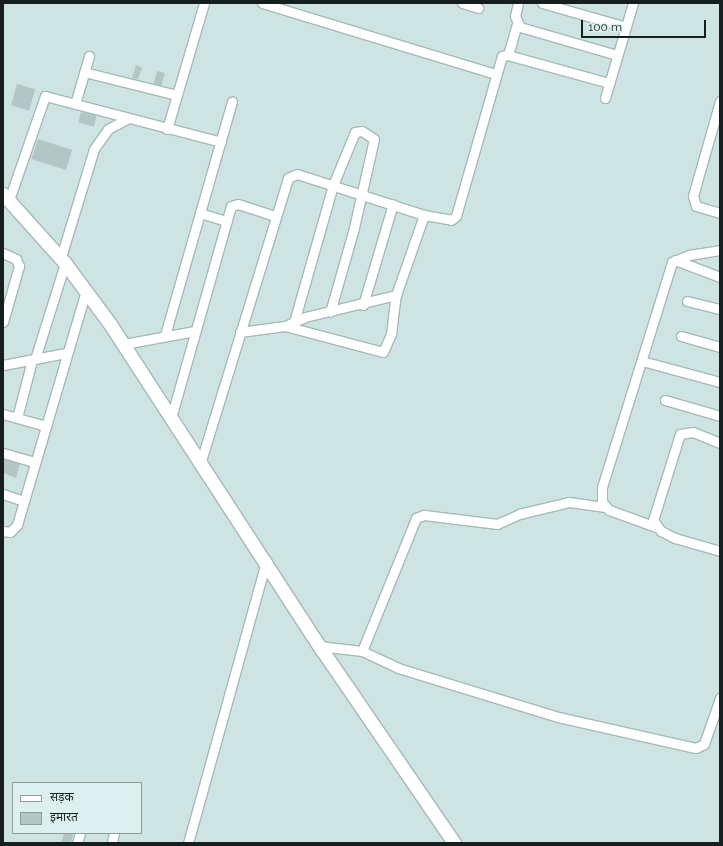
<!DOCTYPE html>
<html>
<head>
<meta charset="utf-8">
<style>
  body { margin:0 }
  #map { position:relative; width:723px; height:846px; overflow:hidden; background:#cee4e2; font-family:Raleway,"Noto Sans Devanagari",sans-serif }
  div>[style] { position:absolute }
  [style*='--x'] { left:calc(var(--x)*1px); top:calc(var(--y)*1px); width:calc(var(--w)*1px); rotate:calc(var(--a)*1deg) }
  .building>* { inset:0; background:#b2c7c5; transform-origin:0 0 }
  .roads { filter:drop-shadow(1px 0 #a5bab8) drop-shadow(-1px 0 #a5bab8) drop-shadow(0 1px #a5bab8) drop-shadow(0 -1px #a5bab8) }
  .street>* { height:9px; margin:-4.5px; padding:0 4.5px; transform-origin:4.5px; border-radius:4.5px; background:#fff }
  .secondary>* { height:13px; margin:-6.5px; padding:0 6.5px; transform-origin:6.5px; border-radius:6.5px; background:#fff }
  span { translate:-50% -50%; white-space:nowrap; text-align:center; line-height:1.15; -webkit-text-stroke:3px #dcf1ef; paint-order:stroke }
  .frame { position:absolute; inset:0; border:4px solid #171e1e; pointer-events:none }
  .legend { position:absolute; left:12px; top:782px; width:130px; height:52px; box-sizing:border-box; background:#dcf1ef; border:1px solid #8d9d9b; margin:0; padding:5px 7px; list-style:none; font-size:12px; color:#171e1e }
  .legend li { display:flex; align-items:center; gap:8px; height:20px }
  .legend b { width:20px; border:1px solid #8d9d9b }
  .scale { position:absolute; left:581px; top:20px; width:125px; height:18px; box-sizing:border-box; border:2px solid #171e1e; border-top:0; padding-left:5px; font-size:12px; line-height:14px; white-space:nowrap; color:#171e1e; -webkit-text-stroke:3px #dcf1ef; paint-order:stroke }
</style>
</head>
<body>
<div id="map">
  <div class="building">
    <i style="clip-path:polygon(136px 65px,142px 68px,138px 79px,132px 78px)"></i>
    <i style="left:157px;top:71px;width:8px;height:13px;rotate:14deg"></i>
    <i style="left:17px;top:84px;width:19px;height:22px;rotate:16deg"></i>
    <i style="left:81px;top:112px;width:16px;height:11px;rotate:14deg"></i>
    <i style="left:38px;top:139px;width:36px;height:21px;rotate:18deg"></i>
    <i style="clip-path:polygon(3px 459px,20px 464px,16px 478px,3px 473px)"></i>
    <i style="clip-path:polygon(64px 833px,73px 834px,71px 843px,61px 843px)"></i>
  </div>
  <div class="roads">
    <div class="street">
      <i style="--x:262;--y:3;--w:244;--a:16.9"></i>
      <i style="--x:462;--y:3;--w:17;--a:17"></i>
      <i style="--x:518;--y:3;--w:13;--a:103"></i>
      <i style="--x:515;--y:16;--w:12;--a:66"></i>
      <i style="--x:520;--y:27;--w:101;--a:16.1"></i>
      <i style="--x:542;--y:3;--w:87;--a:15.9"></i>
      <i style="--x:508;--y:55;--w:32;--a:-74"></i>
      <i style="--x:84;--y:72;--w:95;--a:14"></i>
      <i style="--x:605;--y:98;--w:99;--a:-73.6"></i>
      <i style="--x:720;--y:101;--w:99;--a:105.9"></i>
      <i style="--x:693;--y:196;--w:10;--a:73"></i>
      <i style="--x:696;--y:206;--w:25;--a:16"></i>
      <i style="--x:75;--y:104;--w:50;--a:-73.7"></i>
      <i style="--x:167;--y:129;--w:131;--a:-73.6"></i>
      <i style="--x:9;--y:200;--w:110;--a:-70.9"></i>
      <i style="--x:45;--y:96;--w:182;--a:14.6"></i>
      <i style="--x:200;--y:213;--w:28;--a:17"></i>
      <i style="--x:3;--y:253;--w:14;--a:25"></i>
      <i style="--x:16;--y:259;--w:8;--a:67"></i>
      <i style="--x:19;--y:266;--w:58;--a:105.9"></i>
      <i style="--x:61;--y:257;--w:113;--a:-73"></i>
      <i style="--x:94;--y:149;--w:24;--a:-55"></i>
      <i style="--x:108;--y:129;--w:21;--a:-28"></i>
      <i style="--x:675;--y:260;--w:48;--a:20.7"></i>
      <i style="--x:687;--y:301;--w:34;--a:14"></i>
      <i style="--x:363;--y:305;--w:105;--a:-73.5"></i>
      <i style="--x:294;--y:322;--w:142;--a:-74.1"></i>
      <i style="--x:333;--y:185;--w:57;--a:-67.5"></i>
      <i style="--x:355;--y:132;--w:7;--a:-8"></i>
      <i style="--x:362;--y:131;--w:14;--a:34"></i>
      <i style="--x:374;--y:139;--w:91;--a:102.7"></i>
      <i style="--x:354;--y:228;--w:87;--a:105.9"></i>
      <i style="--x:285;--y:326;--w:101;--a:14.9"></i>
      <i style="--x:383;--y:352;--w:20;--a:-66"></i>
      <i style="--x:391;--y:334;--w:39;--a:-83"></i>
      <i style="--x:240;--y:332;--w:45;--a:-7.6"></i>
      <i style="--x:285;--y:326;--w:22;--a:-24"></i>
      <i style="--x:305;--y:317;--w:94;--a:-13.6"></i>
      <i style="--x:396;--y:295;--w:85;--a:-70.7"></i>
      <i style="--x:424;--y:215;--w:27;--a:10"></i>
      <i style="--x:451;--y:220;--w:6;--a:-39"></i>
      <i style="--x:456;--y:216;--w:166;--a:-74"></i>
      <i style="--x:502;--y:56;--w:6;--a:-9"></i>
      <i style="--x:508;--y:55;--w:105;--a:15.5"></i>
      <i style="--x:165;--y:335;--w:243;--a:-74"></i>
      <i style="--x:681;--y:336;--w:41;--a:15.8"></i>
      <i style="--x:124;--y:344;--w:72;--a:-10.4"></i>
      <i style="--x:35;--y:359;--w:101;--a:-72.6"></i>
      <i style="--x:642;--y:361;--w:81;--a:15.1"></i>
      <i style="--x:3;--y:365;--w:64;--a:-10.8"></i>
      <i style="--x:665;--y:400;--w:57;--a:16.2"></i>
      <i style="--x:3;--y:414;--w:45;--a:15.6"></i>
      <i style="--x:17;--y:418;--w:60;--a:-75.5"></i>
      <i style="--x:171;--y:418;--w:220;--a:-74.2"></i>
      <i style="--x:231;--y:206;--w:7;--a:-16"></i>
      <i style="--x:238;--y:204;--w:38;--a:18"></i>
      <i style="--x:720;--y:443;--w:29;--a:-158"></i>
      <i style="--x:693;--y:432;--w:13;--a:171"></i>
      <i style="--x:680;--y:434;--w:90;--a:107.4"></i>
      <i style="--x:653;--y:520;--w:14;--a:54"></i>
      <i style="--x:661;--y:531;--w:16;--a:27"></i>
      <i style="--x:675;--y:538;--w:47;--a:16.1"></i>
      <i style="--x:3;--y:453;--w:33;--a:16"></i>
      <i style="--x:201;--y:461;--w:296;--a:-72.9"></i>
      <i style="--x:288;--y:178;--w:10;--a:-24"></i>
      <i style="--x:297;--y:174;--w:133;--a:17.9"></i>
      <i style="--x:3;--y:494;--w:21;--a:19"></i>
      <i style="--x:656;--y:527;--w:50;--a:-160.1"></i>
      <i style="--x:609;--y:510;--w:11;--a:-131"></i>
      <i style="--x:602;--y:502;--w:15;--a:-90"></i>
      <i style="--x:602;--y:487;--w:236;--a:-72.7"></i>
      <i style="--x:672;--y:262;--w:18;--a:-22"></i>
      <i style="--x:689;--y:255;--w:31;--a:-9"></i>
      <i style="--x:3;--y:531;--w:7;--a:8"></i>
      <i style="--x:10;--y:532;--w:10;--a:-45"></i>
      <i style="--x:17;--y:525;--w:245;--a:-73.6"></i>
      <i style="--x:319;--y:646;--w:43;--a:6.6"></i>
      <i style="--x:362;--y:651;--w:144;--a:-67.9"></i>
      <i style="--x:416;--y:518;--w:9;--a:-21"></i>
      <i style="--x:424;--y:515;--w:74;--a:7"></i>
      <i style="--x:497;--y:524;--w:24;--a:-24"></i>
      <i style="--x:519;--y:514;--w:51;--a:-13.5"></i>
      <i style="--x:569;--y:502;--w:35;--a:8"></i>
      <i style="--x:362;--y:651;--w:40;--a:25"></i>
      <i style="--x:398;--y:668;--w:167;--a:17"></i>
      <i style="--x:558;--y:717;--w:141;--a:12.7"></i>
      <i style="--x:696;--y:748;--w:9;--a:-27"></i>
      <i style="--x:704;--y:744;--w:49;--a:-70.8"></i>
      <i style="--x:77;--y:843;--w:10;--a:-73"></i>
      <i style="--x:112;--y:843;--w:10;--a:-79"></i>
      <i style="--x:188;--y:843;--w:293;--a:-74.5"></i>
    </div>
    <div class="secondary">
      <i style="--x:3;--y:194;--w:93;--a:48.1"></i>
      <i style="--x:65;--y:263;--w:76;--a:53.6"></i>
      <i style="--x:110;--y:324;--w:389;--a:57"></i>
      <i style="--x:322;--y:650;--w:234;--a:55.6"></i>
    </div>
  </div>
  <div class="frame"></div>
  <ul class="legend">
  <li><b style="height:5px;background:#fff"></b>सड़क</li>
  <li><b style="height:11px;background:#b2c7c5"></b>इमारत</li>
  </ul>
  <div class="scale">100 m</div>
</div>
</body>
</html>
